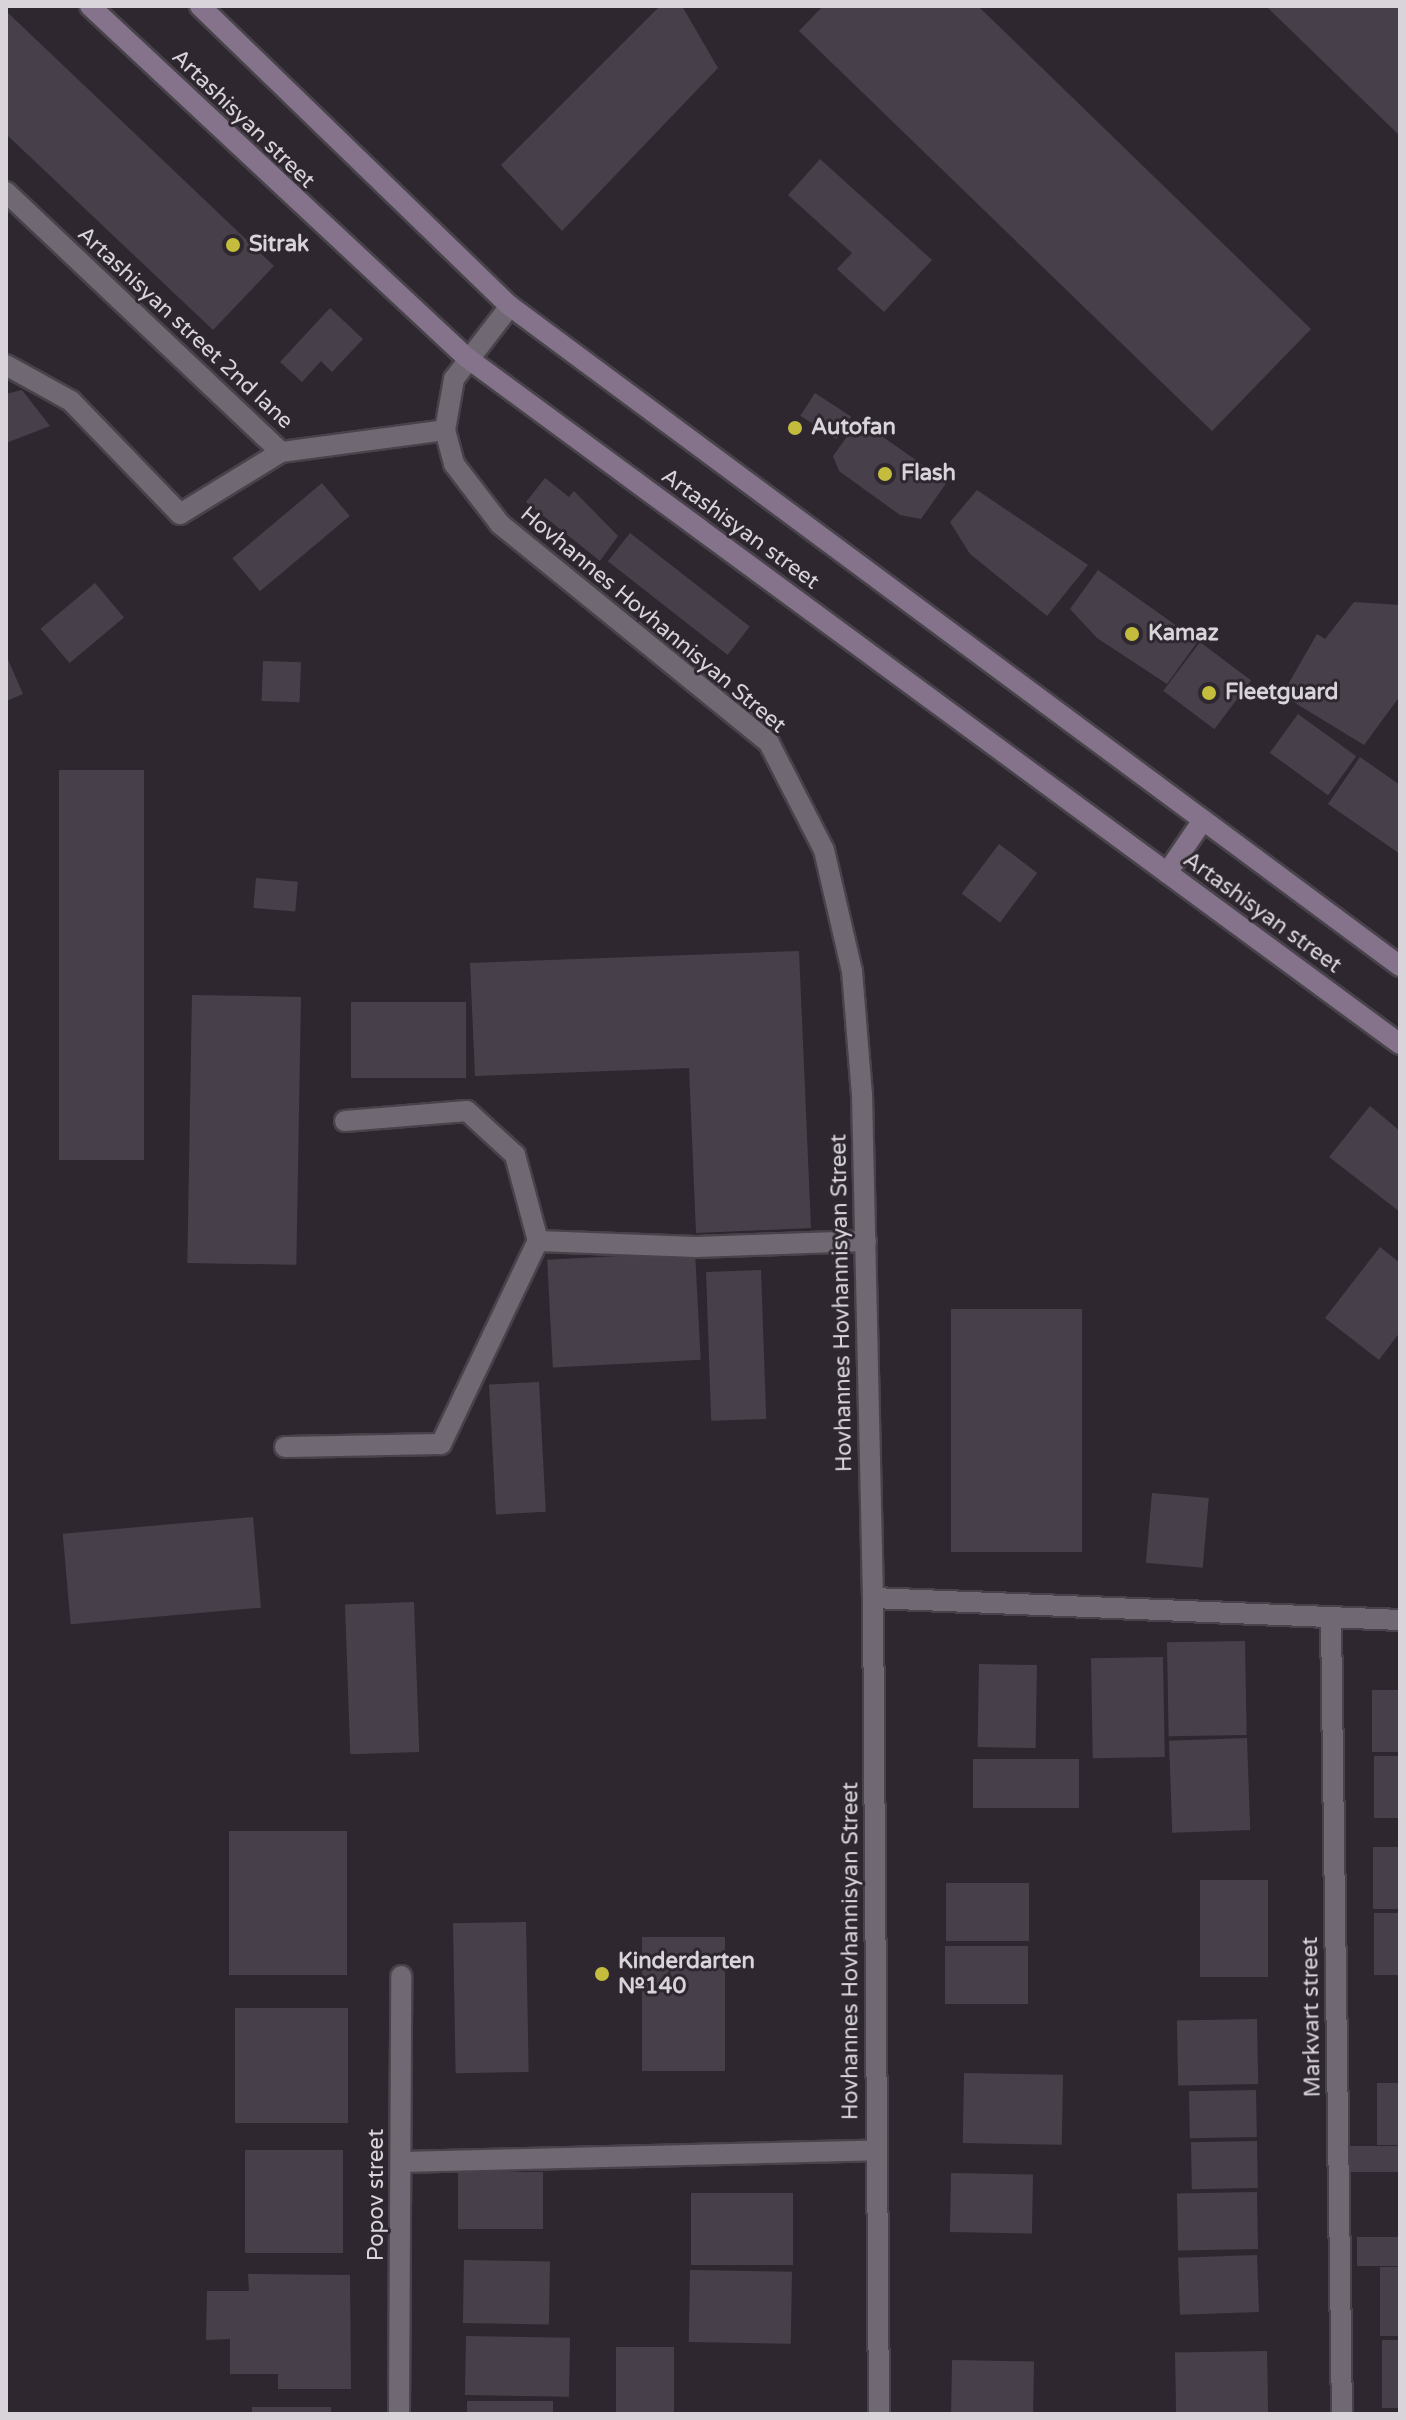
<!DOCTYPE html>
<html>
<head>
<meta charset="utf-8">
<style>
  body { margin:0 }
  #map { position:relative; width:1406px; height:2420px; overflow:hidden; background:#2e2730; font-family:"Varela Round",sans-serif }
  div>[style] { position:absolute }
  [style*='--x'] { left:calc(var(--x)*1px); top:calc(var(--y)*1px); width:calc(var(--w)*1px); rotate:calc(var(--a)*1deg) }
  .building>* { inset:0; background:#47404a; transform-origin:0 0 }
  .roads { filter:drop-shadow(2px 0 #48434a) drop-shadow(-2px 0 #48434a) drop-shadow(0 2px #48434a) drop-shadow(0 -2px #48434a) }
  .service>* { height:20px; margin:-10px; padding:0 10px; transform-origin:10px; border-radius:10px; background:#706973 }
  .minor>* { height:20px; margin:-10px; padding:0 10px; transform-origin:10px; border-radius:10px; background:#706973 }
  .secondary>* { height:20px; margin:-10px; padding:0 10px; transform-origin:10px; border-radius:10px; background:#84738b }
  .dots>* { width:22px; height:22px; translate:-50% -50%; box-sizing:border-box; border:4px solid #2e2730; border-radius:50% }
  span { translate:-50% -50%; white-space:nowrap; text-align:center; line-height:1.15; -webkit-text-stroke:6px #2e2730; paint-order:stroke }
  .street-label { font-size:22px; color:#d8d4da }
  .poi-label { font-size:22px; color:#d8d4da; font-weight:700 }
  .left { translate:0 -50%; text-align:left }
  .frame { position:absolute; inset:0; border:8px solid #d8d4da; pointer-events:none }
</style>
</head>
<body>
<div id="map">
  <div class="building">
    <i style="clip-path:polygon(660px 6px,682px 6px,718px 68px,562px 231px,501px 165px)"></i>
    <i style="clip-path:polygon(823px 6px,978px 6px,1311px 329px,1212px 431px,799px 31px)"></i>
    <i style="clip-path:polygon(1266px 6px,1400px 6px,1400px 136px)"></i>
    <i style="clip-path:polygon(6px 11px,274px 266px,213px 330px,6px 134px)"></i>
    <i style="clip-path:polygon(820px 159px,932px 260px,884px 312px,837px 269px,852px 253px,788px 195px)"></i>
    <i style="clip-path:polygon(330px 308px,363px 339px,332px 372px,321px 361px,302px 382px,280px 362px)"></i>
    <i style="clip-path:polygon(22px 390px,50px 426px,6px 443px,6px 394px)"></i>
    <i style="left:815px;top:393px;width:43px;height:27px;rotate:33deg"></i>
    <i style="clip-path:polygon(859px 420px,947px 482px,921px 519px,900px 515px,839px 471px,833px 456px)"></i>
    <i style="clip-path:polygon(545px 478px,569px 497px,574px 491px,618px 536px,600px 561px,526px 502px)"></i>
    <i style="left:322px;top:483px;width:43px;height:117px;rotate:50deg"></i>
    <i style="clip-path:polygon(977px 490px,1088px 565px,1047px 616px,970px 554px,950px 522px)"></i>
    <i style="left:630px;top:533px;width:152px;height:36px;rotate:38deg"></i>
    <i style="clip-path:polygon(1098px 570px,1198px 641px,1167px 684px,1097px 638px,1070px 609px)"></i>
    <i style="left:95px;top:583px;width:45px;height:71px;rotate:50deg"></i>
    <i style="clip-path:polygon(1354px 602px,1400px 605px,1400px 696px,1364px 745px,1282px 695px,1317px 634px,1325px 639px)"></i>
    <i style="left:1200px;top:642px;width:64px;height:61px;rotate:37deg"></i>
    <i style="clip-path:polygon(6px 655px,23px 694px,6px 701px)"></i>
    <i style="left:263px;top:661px;width:38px;height:40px;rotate:2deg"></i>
    <i style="left:1298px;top:714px;width:72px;height:48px;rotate:36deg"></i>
    <i style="clip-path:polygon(1360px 757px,1400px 785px,1400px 854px,1328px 804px)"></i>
    <i style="left:59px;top:770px;width:85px;height:390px"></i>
    <i style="left:999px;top:844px;width:48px;height:62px;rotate:37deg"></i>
    <i style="left:256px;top:878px;width:42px;height:30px;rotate:5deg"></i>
    <i style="clip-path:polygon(799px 951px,811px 1228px,696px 1233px,689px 1068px,475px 1076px,470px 963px)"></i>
    <i style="left:192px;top:995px;width:109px;height:268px;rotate:1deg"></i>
    <i style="left:351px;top:1002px;width:115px;height:76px"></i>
    <i style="clip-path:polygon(1370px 1106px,1400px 1131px,1400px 1212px,1329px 1157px)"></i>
    <i style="clip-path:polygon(1380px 1247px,1400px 1263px,1400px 1332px,1379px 1360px,1325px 1318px)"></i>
    <i style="left:695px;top:1252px;width:108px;height:148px;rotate:87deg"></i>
    <i style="left:761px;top:1270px;width:149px;height:55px;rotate:88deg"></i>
    <i style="left:951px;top:1309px;width:131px;height:243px"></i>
    <i style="left:539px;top:1382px;width:130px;height:50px;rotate:87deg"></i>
    <i style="left:1152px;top:1493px;width:57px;height:70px;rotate:5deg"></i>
    <i style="left:253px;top:1517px;width:91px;height:191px;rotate:85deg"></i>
    <i style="left:414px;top:1602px;width:150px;height:69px;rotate:88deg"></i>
    <i style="left:1245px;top:1641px;width:94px;height:78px;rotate:89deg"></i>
    <i style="left:1163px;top:1657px;width:100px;height:72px;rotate:89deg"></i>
    <i style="left:979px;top:1664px;width:58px;height:83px;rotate:1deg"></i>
    <i style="left:1372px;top:1690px;width:28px;height:62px"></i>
    <i style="left:1247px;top:1738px;width:92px;height:78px;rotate:88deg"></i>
    <i style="left:1374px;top:1756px;width:26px;height:62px"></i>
    <i style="left:973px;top:1759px;width:106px;height:49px"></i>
    <i style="left:229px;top:1831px;width:118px;height:144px"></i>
    <i style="left:1400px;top:1847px;width:62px;height:27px;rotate:90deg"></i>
    <i style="left:1200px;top:1880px;width:68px;height:97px"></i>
    <i style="left:946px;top:1883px;width:83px;height:58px"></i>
    <i style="left:1400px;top:1913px;width:62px;height:26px;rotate:90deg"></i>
    <i style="left:526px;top:1922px;width:150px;height:73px;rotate:89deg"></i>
    <i style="left:642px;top:1937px;width:83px;height:134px"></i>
    <i style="left:945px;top:1946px;width:83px;height:58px"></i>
    <i style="left:235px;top:2008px;width:113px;height:115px"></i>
    <i style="left:1257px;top:2019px;width:65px;height:80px;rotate:89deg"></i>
    <i style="left:964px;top:2073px;width:99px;height:70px;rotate:1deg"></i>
    <i style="left:1377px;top:2083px;width:23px;height:62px"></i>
    <i style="left:1256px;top:2090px;width:47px;height:67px;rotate:89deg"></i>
    <i style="left:1257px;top:2141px;width:47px;height:66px;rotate:89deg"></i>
    <i style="left:1400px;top:2146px;width:26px;height:55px;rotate:90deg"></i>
    <i style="left:245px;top:2150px;width:98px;height:103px"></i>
    <i style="left:458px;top:2172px;width:85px;height:57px"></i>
    <i style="left:951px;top:2173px;width:82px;height:59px;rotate:1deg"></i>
    <i style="left:1257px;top:2192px;width:57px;height:80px;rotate:89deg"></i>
    <i style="left:691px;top:2193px;width:102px;height:72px"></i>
    <i style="left:1357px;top:2237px;width:43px;height:29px"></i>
    <i style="left:1257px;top:2255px;width:57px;height:79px;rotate:88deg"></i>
    <i style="left:464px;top:2260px;width:86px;height:63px;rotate:1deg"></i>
    <i style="left:1380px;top:2267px;width:20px;height:69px"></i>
    <i style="left:690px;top:2270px;width:102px;height:72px;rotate:1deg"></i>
    <i style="clip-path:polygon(248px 2274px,350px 2275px,351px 2389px,278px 2389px,278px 2374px,230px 2374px,230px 2339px,206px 2340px,207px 2291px,249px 2291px)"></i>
    <i style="left:466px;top:2336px;width:104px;height:59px;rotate:1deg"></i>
    <i style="left:1382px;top:2340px;width:18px;height:68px"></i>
    <i style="left:616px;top:2347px;width:58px;height:67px"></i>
    <i style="left:1267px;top:2351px;width:63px;height:92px;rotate:89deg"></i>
    <i style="left:952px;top:2360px;width:82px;height:54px;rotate:1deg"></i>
    <i style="left:467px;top:2401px;width:86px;height:13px"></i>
    <i style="left:252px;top:2407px;width:79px;height:7px"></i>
  </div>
  <div class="roads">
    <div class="service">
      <i style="--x:6;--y:365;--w:74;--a:29"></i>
      <i style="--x:71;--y:401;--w:157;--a:46"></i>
      <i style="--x:180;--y:514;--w:119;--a:-31.5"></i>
    </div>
    <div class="minor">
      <i style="--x:6;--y:192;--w:378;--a:43.4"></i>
      <i style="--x:281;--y:452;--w:165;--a:-7.6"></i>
      <i style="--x:510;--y:306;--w:92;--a:127.5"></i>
      <i style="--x:454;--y:379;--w:52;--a:100"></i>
      <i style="--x:445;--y:430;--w:35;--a:75"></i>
      <i style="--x:454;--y:464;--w:76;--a:52.5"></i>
      <i style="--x:500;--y:524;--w:347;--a:39.1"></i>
      <i style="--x:769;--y:743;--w:120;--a:62.8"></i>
      <i style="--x:824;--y:850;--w:124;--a:77"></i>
      <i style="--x:852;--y:971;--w:123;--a:85.4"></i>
      <i style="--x:862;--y:1094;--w:504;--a:88.75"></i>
      <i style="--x:873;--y:1598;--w:816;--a:89.58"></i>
      <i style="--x:345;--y:1121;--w:122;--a:-4.7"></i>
      <i style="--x:467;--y:1111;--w:65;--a:42.5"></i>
      <i style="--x:515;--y:1155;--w:89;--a:75"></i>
      <i style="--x:538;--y:1241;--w:158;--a:2.2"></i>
      <i style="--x:696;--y:1247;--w:170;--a:-2"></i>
      <i style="--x:285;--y:1447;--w:156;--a:-1.1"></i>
      <i style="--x:441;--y:1444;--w:225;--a:-64.5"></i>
      <i style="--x:873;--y:1598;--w:527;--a:2.39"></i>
      <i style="--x:1331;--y:1620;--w:794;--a:89.21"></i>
      <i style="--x:401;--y:2162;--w:476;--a:-1.4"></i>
      <i style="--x:399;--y:2414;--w:438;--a:-89.7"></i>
    </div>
    <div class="secondary">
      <i style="--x:90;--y:6;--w:514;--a:43.03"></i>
      <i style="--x:466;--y:357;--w:1159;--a:36.34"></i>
      <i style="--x:200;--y:6;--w:431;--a:44.1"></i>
      <i style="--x:510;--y:306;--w:1108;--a:36.56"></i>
      <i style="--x:1167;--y:873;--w:64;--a:-55.8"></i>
    </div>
  </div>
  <div class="dots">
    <i style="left:233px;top:245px;background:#c4bc3d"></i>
    <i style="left:795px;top:428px;background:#c4bc3d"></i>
    <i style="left:885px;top:474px;background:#c4bc3d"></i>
    <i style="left:1132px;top:634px;background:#c4bc3d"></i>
    <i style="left:1209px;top:693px;background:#c4bc3d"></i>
    <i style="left:602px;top:1974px;background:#c4bc3d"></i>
  </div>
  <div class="street-label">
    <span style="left:243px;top:119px;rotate:44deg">Artashisyan street</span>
    <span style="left:185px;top:328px;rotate:43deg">Artashisyan street 2nd lane</span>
    <span style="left:740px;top:529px;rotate:36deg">Artashisyan street</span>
    <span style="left:653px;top:620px;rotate:40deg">Hovhannes Hovhannisyan Street</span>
    <span style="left:1262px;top:913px;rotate:36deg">Artashisyan street</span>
    <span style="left:842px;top:1303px;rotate:-91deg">Hovhannes Hovhannisyan Street</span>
    <span style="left:851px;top:1951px;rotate:-90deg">Hovhannes Hovhannisyan Street</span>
    <span style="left:1312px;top:2017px;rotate:-91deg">Markvart street</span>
    <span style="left:377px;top:2195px;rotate:-90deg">Popov street</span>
  </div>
  <div class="poi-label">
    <span class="left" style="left:249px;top:245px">Sitrak</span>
    <span class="left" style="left:811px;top:428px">Autofan</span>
    <span class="left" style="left:901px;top:474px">Flash</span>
    <span class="left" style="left:1148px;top:634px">Kamaz</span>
    <span class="left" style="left:1225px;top:693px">Fleetguard</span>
    <span class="left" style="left:618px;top:1974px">Kinderdarten<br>№140</span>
  </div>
  <div class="frame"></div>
</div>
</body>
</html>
